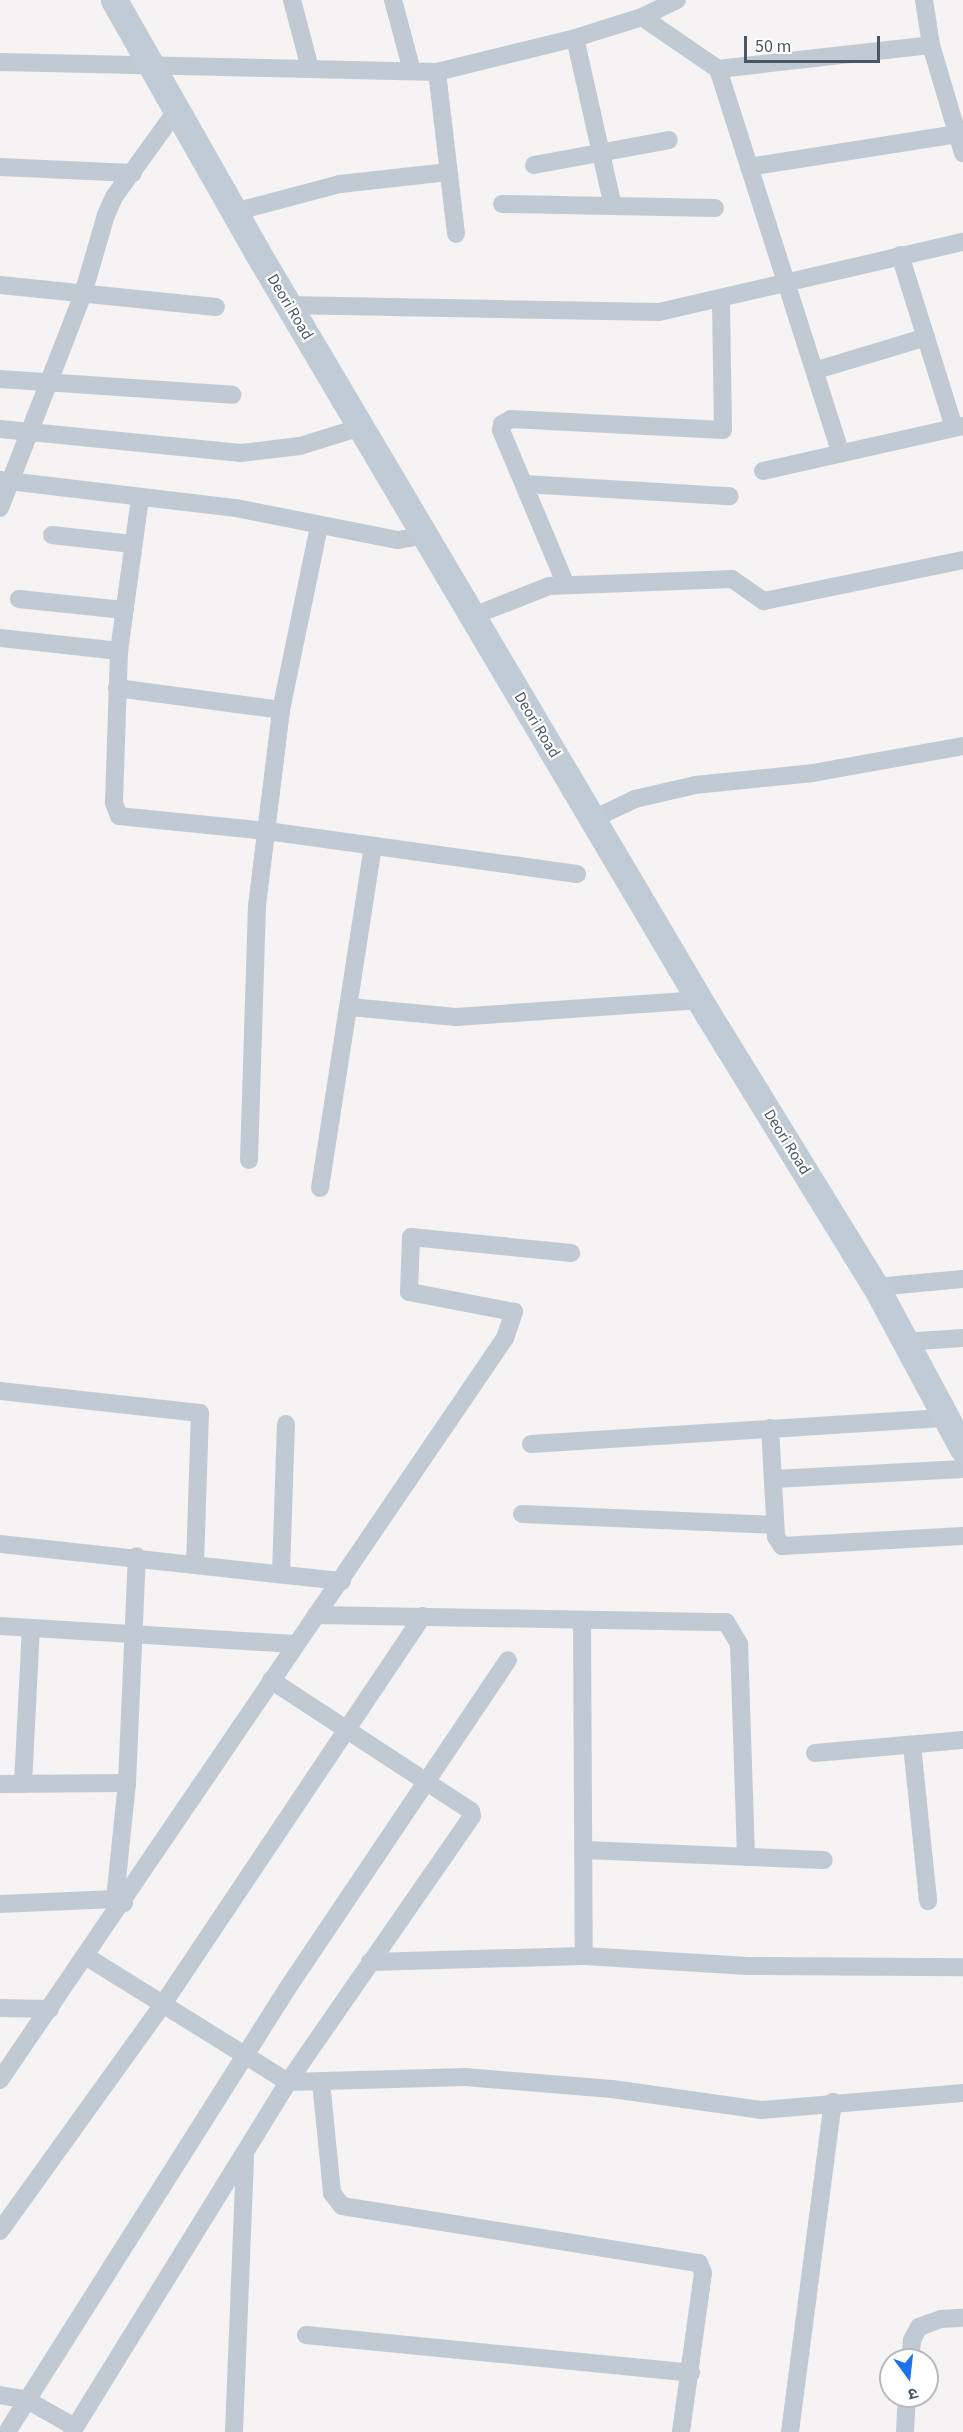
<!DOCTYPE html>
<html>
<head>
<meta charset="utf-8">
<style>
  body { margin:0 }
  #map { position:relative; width:963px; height:2432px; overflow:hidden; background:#f5f3f3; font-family:"Source Sans 3","Noto Sans Devanagari",sans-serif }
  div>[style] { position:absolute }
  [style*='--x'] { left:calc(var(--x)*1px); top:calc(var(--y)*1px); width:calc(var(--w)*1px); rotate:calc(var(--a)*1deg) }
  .street>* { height:18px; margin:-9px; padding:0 9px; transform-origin:9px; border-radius:9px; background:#c1cad2 }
  .secondary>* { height:27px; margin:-13.5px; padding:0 13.5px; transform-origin:13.5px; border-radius:13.5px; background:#c1cbd6 }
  span { translate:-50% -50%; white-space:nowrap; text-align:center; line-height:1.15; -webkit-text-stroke:4.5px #fff; paint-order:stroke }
  .street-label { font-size:16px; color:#4a5661 }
  .north { position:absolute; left:879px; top:2348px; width:60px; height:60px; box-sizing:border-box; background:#fff; border:2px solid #b7bbc0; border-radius:50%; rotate:165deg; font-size:16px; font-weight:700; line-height:24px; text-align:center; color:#4a5661 }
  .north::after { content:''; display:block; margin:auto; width:21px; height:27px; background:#1a73e8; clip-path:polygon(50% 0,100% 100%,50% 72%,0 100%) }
  .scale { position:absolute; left:744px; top:36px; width:136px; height:27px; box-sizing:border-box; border:3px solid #4a5661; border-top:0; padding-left:8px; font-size:18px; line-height:21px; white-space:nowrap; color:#4a5661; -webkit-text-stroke:4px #fff; paint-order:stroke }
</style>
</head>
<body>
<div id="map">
  <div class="street">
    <i style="--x:292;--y:0;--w:70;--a:75.2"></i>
    <i style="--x:393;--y:0;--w:73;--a:75"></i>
    <i style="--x:924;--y:0;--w:46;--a:81.2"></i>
    <i style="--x:931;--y:45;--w:113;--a:73.5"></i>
    <i style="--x:642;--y:17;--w:92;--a:34.4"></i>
    <i style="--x:718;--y:69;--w:401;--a:72.3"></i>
    <i style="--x:575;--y:38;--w:172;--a:77.3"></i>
    <i style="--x:0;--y:62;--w:437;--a:1.3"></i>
    <i style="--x:437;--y:72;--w:142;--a:-13.8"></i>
    <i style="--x:575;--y:38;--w:70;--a:-17.4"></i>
    <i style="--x:642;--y:17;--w:39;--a:-26"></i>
    <i style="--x:718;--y:69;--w:214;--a:-6.4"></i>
    <i style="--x:437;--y:72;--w:163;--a:83.3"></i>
    <i style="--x:534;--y:165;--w:137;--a:-10.5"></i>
    <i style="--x:0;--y:167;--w:133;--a:2.6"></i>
    <i style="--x:749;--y:167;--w:211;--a:-9"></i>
    <i style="--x:502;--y:204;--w:213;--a:1.1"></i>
    <i style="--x:234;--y:212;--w:110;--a:-14.8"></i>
    <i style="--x:340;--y:184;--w:109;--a:-6.3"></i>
    <i style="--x:900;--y:255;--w:180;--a:72.6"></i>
    <i style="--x:0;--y:285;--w:217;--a:5.8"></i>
    <i style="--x:288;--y:305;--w:371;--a:1.1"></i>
    <i style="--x:659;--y:312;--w:312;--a:-13"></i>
    <i style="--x:817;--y:370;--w:114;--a:-16.8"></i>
    <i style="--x:0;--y:379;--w:233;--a:3.9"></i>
    <i style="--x:0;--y:429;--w:242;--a:5.7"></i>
    <i style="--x:241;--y:453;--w:59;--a:-6.8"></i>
    <i style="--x:300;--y:446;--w:64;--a:-17.3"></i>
    <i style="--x:763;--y:471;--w:205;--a:-12.7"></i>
    <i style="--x:0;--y:480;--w:238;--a:6.8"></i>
    <i style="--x:236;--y:508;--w:165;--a:11.2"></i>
    <i style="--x:398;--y:540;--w:27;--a:-10"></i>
    <i style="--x:525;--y:484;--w:205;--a:3.4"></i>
    <i style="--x:140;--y:498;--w:154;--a:97.8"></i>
    <i style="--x:119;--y:651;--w:152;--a:91.9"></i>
    <i style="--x:114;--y:803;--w:14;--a:69"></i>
    <i style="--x:119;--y:816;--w:149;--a:5.8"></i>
    <i style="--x:267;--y:831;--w:313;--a:7.9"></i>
    <i style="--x:0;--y:508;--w:230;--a:-68.8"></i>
    <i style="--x:83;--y:294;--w:82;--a:-73.8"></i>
    <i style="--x:106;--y:215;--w:20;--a:-66"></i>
    <i style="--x:114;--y:197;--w:107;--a:-54.1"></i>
    <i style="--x:52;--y:535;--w:81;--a:6.4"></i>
    <i style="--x:566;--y:585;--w:168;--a:-112.8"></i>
    <i style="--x:501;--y:430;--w:6;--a:-81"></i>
    <i style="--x:502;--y:424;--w:10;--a:-29"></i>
    <i style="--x:511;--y:419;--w:212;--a:3"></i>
    <i style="--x:723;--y:430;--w:131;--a:-90.9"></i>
    <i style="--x:19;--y:599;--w:105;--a:6"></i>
    <i style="--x:473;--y:616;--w:82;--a:-21.5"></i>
    <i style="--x:549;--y:586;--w:183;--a:-2.2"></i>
    <i style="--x:732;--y:579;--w:39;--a:35"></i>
    <i style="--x:764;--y:601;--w:203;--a:-11.6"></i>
    <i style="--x:0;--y:638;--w:120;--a:6.2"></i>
    <i style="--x:117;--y:688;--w:165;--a:7.6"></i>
    <i style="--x:593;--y:819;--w:47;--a:-25.5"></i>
    <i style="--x:635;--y:799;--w:62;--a:-13.1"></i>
    <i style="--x:695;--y:785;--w:119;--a:-5.8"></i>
    <i style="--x:813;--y:773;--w:152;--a:-10.2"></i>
    <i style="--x:350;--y:1007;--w:106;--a:5.4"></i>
    <i style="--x:456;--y:1017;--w:245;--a:-4"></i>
    <i style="--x:249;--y:1160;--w:254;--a:-88.2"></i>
    <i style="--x:257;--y:906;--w:197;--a:-83"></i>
    <i style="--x:281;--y:710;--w:188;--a:-78.3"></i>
    <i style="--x:320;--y:1188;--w:346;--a:-81.2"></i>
    <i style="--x:876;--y:1287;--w:87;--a:-5.3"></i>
    <i style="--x:904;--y:1342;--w:59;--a:-3.9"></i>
    <i style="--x:0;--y:1391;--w:201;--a:6.3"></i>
    <i style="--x:200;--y:1413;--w:150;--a:91.9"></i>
    <i style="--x:770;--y:1428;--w:109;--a:86.8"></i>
    <i style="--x:776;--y:1537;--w:11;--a:56"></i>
    <i style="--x:782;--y:1546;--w:181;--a:-3.2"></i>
    <i style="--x:531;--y:1444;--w:413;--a:-3.6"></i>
    <i style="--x:774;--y:1479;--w:189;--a:-3"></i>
    <i style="--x:522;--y:1514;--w:253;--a:2.5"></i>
    <i style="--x:0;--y:1544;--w:344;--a:6.2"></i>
    <i style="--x:281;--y:1573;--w:149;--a:-88.1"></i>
    <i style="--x:316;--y:1615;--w:410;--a:1"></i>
    <i style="--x:726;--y:1622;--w:26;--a:59"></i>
    <i style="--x:739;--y:1644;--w:213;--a:88.1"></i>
    <i style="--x:582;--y:1621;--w:335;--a:89.7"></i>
    <i style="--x:0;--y:1626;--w:295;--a:3.5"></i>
    <i style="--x:912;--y:1745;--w:157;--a:84.1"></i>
    <i style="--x:815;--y:1753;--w:149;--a:-5"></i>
    <i style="--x:0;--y:1784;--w:127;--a:-0.5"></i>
    <i style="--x:23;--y:1784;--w:156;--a:-87.1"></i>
    <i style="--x:585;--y:1850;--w:239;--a:2.4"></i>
    <i style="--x:115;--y:1899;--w:117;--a:-84.1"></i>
    <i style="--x:127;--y:1783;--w:227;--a:-87.5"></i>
    <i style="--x:0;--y:1904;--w:115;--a:-2.5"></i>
    <i style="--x:115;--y:1899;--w:10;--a:24"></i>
    <i style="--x:87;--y:1957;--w:237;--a:31.9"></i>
    <i style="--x:288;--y:2082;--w:177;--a:-1.6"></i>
    <i style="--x:465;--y:2077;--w:147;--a:4.7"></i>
    <i style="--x:612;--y:2089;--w:150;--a:8"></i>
    <i style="--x:761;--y:2110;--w:203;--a:-4.8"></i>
    <i style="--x:370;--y:1962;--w:214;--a:-1.6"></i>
    <i style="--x:584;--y:1956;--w:164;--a:3.5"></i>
    <i style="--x:748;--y:1966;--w:215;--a:0.3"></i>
    <i style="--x:0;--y:2008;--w:50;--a:1.1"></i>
    <i style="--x:0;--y:2080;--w:898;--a:-55.76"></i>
    <i style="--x:505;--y:1338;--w:28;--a:-71"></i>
    <i style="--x:514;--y:1312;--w:107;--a:-169.2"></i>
    <i style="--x:409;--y:1292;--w:55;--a:-87.9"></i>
    <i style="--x:411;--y:1237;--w:161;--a:5.7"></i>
    <i style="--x:321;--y:2082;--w:112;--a:84.3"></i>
    <i style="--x:332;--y:2193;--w:16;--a:52"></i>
    <i style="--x:342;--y:2206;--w:362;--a:9.1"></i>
    <i style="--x:699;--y:2263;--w:11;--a:68"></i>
    <i style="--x:703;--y:2273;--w:161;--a:97.9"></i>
    <i style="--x:0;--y:2231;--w:279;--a:-54.3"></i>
    <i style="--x:163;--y:2004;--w:467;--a:-56.2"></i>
    <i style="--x:306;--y:2335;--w:387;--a:5.6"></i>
    <i style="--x:910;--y:2360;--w:20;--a:-84"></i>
    <i style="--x:912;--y:2340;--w:15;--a:-62"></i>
    <i style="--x:919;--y:2327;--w:23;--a:-20"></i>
    <i style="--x:941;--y:2319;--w:22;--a:-3"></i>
    <i style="--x:0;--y:2395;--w:27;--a:10"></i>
    <i style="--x:27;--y:2400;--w:55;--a:29.4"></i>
    <i style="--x:7;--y:2432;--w:524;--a:-57.7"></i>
    <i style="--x:287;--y:1989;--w:396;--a:-56.1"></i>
    <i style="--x:72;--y:2432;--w:411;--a:-58.3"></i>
    <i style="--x:288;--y:2082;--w:323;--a:-55.3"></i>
    <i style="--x:472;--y:1816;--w:5;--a:-101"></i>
    <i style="--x:471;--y:1811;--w:239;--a:-146.8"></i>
    <i style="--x:234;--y:2432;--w:274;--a:-87.7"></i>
    <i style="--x:790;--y:2432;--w:333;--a:-82.6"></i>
    <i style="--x:905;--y:2432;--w:36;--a:-87"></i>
  </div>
  <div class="secondary">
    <i style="--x:114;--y:0;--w:290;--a:60.4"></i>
    <i style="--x:257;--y:252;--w:888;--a:59.39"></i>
    <i style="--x:709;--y:1016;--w:318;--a:58.4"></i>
    <i style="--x:876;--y:1287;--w:184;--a:61.8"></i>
  </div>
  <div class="street-label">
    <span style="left:290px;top:307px;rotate:59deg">Deori Road</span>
    <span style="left:537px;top:725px;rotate:59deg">Deori Road</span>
    <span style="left:787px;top:1142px;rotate:58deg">Deori Road</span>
  </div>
  <div class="north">उ</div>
  <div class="scale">50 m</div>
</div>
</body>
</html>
